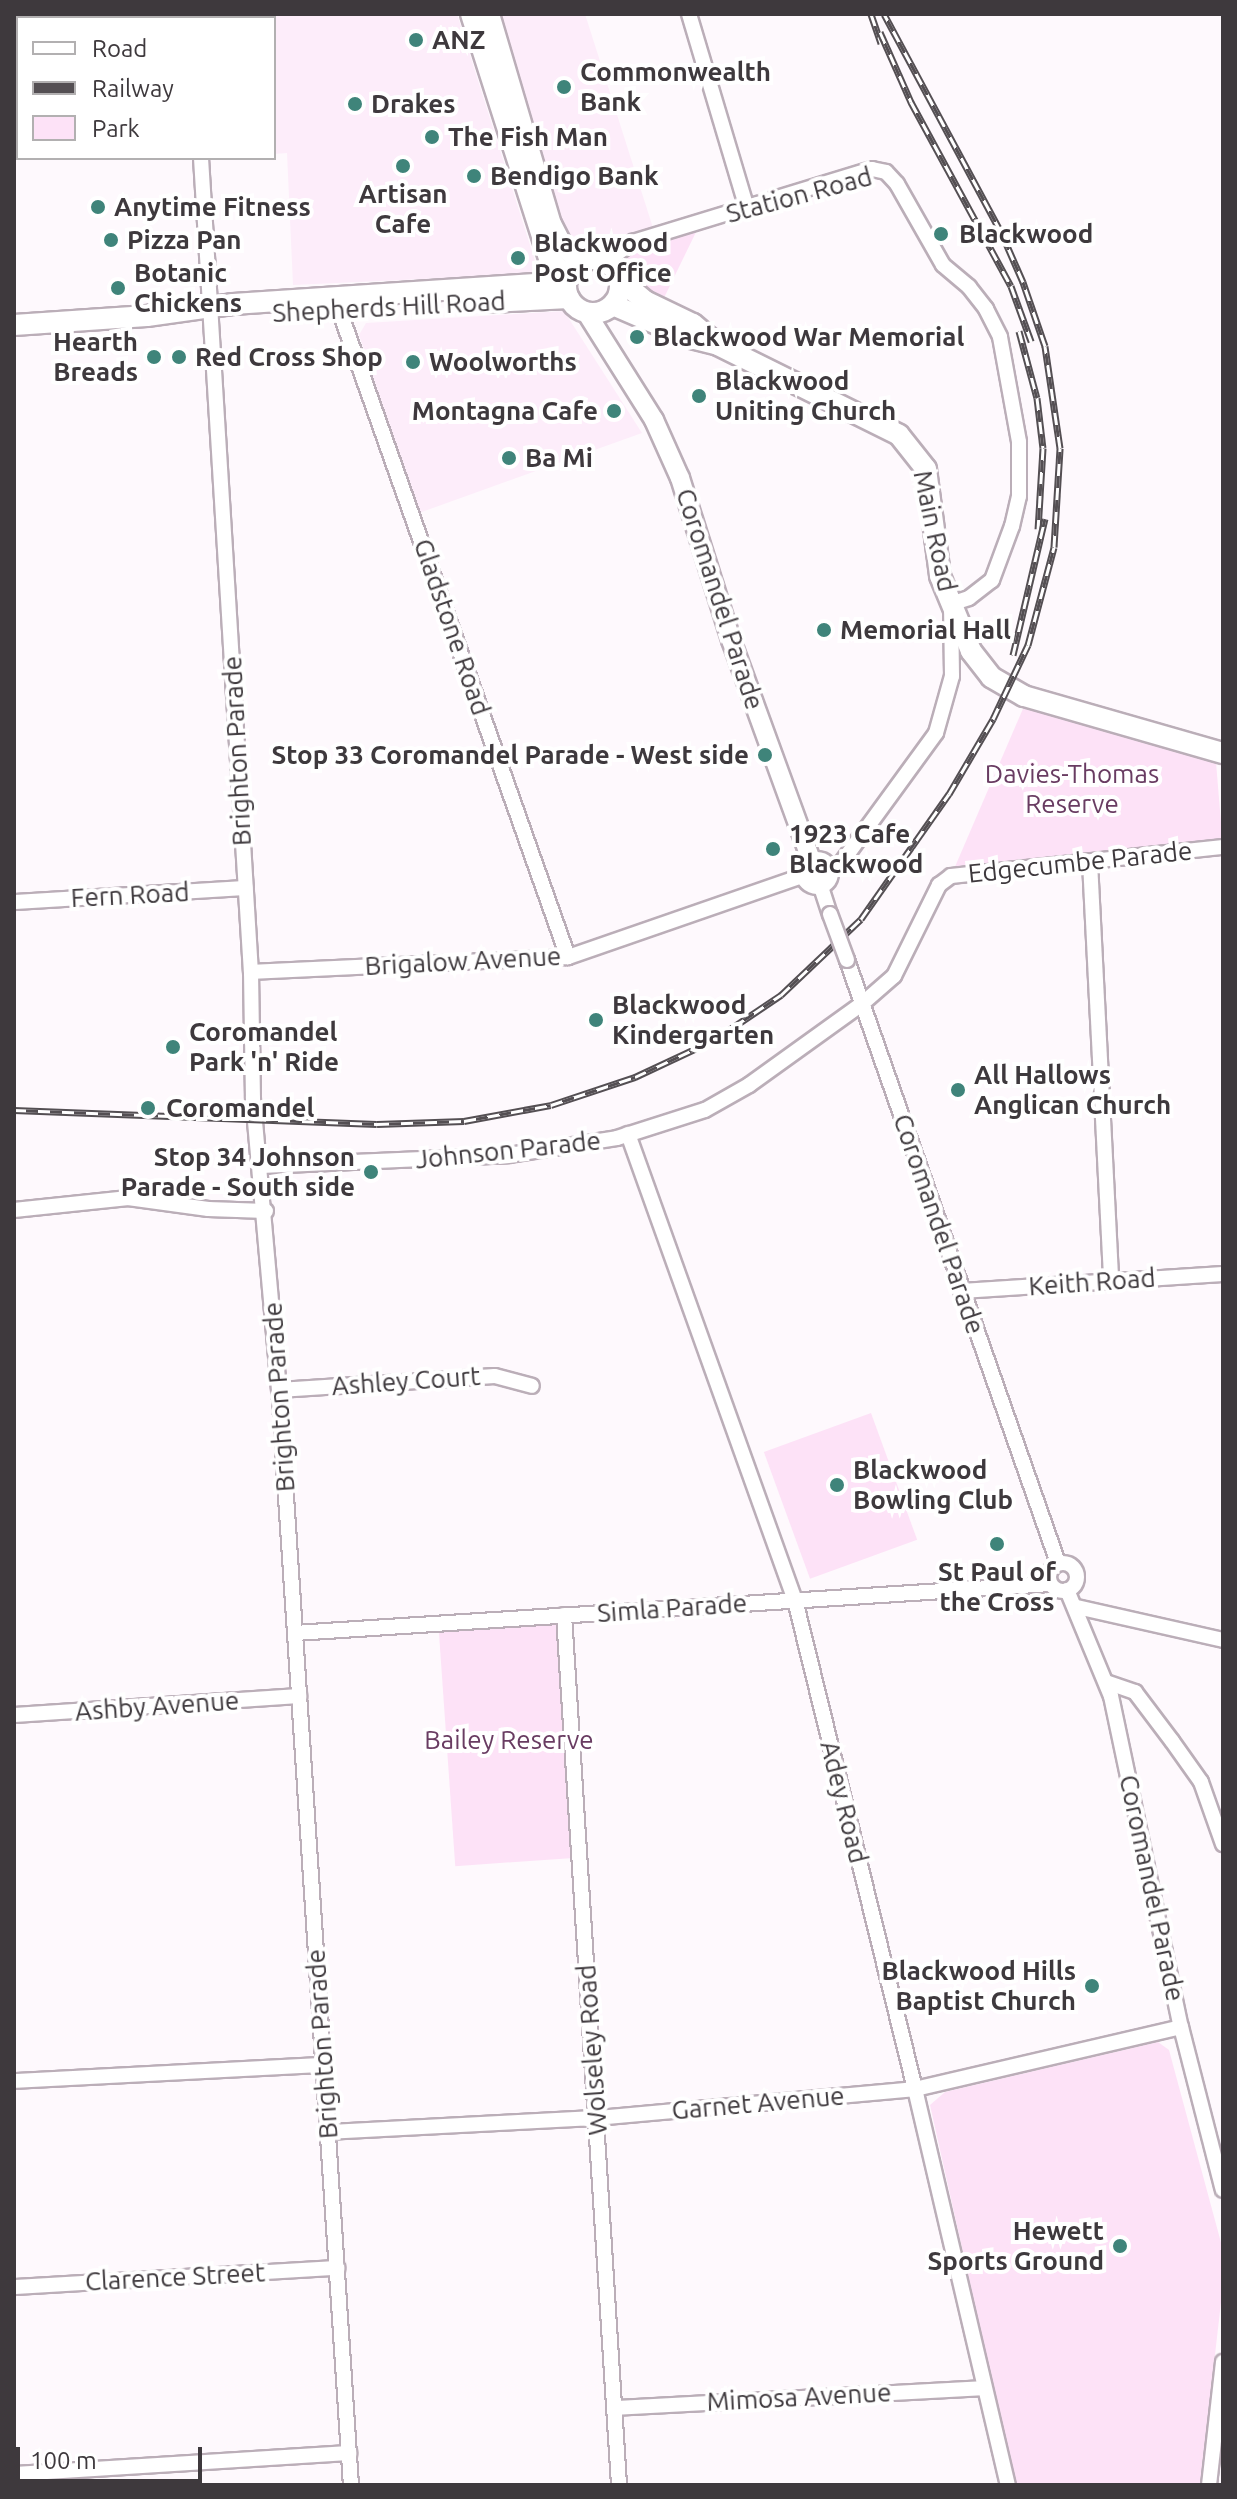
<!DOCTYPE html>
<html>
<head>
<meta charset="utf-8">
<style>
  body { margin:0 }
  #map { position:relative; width:1237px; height:2499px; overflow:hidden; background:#fef9fd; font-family:Ubuntu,sans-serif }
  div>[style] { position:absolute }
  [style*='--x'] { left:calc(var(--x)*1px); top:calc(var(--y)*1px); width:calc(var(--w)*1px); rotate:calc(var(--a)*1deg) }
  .built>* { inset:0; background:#fdedfa }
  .green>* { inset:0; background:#fde2f7; transform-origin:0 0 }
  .roads { filter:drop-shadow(2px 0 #bbaeb8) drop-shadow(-2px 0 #bbaeb8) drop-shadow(0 2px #bbaeb8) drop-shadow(0 -2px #bbaeb8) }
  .minor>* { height:14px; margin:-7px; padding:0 7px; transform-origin:7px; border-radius:7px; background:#fff }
  .minor>.ring { margin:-7px; padding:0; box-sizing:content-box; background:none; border:14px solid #fff; border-radius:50% }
  .tertiary>* { height:18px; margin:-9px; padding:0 9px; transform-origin:9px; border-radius:9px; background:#fff }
  .tertiary>.ring { margin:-9px; padding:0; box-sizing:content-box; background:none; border:18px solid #fff; border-radius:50% }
  .secondary>* { height:20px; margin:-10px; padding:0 10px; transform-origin:10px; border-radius:10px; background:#fff }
  .secondary>.ring { margin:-10px; padding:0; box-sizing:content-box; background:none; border:20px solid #fff; border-radius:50% }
  .rail>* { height:7px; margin-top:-3.5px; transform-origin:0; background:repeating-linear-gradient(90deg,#fff 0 12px,#544f53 0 24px); box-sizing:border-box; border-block:2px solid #544f53 }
  .bridges { filter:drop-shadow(2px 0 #bbaeb8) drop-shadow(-2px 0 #bbaeb8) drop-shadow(0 2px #bbaeb8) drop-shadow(0 -2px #bbaeb8) }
  .minor-bridge>* { height:14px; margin:-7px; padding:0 7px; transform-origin:7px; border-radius:7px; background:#fff }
  .dots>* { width:22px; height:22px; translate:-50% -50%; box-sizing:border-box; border:4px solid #fff; border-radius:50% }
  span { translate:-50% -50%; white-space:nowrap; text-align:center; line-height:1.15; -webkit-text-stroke:8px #fff; paint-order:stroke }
  .poi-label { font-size:26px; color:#3e393d; font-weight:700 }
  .left { translate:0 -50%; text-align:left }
  .right { translate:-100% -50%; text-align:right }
  .street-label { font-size:26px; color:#3e393d }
  .park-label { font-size:26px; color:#693c62 }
  .frame { position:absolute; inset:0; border:16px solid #3e393d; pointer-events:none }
  .legend { position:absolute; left:16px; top:16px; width:260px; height:144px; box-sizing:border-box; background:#fff; border:2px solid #b2b0b1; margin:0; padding:10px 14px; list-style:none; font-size:24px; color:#3e393d }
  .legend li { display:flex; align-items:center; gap:16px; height:40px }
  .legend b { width:40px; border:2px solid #b2b0b1 }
  .scale { position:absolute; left:16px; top:2447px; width:186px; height:36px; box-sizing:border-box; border:4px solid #3e393d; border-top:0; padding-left:10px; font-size:24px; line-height:28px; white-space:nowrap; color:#3e393d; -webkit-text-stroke:6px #fff; paint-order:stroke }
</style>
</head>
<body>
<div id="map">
  <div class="built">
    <i style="clip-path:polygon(263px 14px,457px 14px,537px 267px,530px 274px,293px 285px,287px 153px,274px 154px,274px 18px,198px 18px)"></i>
    <i style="clip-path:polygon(501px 14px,585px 14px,654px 231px,580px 255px,565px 244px)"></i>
    <i style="clip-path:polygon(564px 311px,642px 433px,419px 513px,359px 335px,366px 323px)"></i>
  </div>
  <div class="green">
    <i style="clip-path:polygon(697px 230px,662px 302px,634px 280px,622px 262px,621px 257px,634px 247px)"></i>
    <i style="clip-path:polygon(1028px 697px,1215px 750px,1223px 847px,951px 876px)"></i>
    <i style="left:871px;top:1413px;width:135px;height:114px;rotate:70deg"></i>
    <i style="left:564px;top:1615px;width:243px;height:126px;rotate:86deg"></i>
    <i style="clip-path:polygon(1158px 2042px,1169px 2050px,1223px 2250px,1223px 2285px,1200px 2485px,1015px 2485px,930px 2105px,945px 2092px)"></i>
  </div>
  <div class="roads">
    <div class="minor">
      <i style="--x:192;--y:14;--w:4;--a:90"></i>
      <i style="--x:689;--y:14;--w:203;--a:73.4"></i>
      <i style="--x:14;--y:16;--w:37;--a:-3"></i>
      <i style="--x:201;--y:158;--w:816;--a:86.49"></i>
      <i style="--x:251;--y:972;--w:127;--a:89.1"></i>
      <i style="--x:253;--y:1099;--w:292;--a:84.9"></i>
      <i style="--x:279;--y:1390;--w:1097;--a:86.24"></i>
      <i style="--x:606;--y:262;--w:34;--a:-37"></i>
      <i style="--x:633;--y:242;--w:250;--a:-17"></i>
      <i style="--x:872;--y:169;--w:14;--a:12"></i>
      <i style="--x:886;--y:172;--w:16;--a:47"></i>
      <i style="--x:897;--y:184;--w:93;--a:60.4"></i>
      <i style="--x:943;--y:265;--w:34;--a:40"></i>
      <i style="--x:969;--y:287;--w:28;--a:52"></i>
      <i style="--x:986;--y:309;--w:31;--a:63"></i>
      <i style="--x:1000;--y:337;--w:107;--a:79.7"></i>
      <i style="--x:1019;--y:442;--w:54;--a:90"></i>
      <i style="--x:1019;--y:496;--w:31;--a:103"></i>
      <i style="--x:1012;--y:526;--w:58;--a:110.3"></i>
      <i style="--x:992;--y:580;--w:29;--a:142"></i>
      <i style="--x:969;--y:598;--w:19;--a:162"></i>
      <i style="--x:951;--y:604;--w:72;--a:89.2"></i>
      <i style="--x:952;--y:676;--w:59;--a:105.7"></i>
      <i style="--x:936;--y:733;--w:165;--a:126.1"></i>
      <i style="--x:839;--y:866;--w:11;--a:158"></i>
      <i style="--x:335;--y:298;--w:699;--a:70.53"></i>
      <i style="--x:1090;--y:862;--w:420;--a:87.1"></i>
      <i style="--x:820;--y:884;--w:32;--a:72"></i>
      <i style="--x:14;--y:902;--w:232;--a:-3.5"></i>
      <i style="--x:847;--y:960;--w:639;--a:70.71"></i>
      <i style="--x:251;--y:972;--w:317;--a:-2.7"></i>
      <i style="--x:568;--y:957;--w:251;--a:-19.1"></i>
      <i style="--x:628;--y:1134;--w:495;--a:70.3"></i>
      <i style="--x:795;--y:1600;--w:504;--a:76.21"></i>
      <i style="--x:915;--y:2089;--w:407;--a:76.8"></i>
      <i style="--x:261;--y:1166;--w:248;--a:-2.5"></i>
      <i style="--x:509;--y:1155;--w:109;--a:-8.9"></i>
      <i style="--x:617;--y:1138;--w:92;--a:-17.7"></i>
      <i style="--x:705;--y:1110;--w:51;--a:-29.6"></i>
      <i style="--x:749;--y:1085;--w:140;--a:-35.7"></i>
      <i style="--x:863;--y:1003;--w:41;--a:-41.1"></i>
      <i style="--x:894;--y:976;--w:102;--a:-63.7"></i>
      <i style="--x:939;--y:885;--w:15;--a:-37"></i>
      <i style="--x:951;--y:876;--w:274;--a:-6.1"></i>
      <i style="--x:14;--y:1210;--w:115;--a:-6"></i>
      <i style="--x:128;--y:1198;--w:81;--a:7.8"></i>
      <i style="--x:208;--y:1209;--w:58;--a:2"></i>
      <i style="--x:961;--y:1291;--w:263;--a:-3.7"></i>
      <i style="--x:279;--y:1390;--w:216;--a:-3.7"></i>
      <i style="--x:495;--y:1376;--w:38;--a:15"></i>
      <i class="ring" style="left:1049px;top:1563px;width:14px;height:14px"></i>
      <i style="--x:1067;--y:1590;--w:115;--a:67.5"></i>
      <i style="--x:1111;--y:1696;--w:338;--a:78.1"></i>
      <i style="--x:1181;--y:2027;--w:168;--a:75.6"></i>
      <i style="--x:1077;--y:1607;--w:150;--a:12.7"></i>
      <i style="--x:564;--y:1615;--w:872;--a:86.38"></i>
      <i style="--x:295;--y:1633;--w:757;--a:-3.71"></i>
      <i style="--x:1106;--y:1682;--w:31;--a:19"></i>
      <i style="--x:1135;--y:1692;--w:61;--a:52.9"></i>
      <i style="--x:1172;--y:1741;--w:50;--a:54.7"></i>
      <i style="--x:1201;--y:1782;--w:66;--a:70.5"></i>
      <i style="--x:14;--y:1715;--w:286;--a:-3.8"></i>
      <i style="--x:14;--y:2081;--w:309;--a:-3"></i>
      <i style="--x:328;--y:2132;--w:269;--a:-3"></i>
      <i style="--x:597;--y:2118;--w:319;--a:-5.2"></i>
      <i style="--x:915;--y:2089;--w:273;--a:-13.1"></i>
      <i style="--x:14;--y:2287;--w:324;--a:-3.4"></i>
      <i style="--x:615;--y:2408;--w:369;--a:-3.1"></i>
      <i style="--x:14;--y:2474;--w:336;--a:-3.6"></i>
      <i style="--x:1209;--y:2485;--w:124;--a:-83.5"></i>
    </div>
    <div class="tertiary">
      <i style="--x:586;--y:312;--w:128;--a:57.8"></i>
      <i style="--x:654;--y:420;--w:64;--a:65.9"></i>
      <i style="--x:680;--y:478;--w:170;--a:72.5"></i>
      <i style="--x:731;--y:640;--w:236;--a:70"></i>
      <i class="ring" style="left:805px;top:861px;width:6px;height:6px"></i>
    </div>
    <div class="secondary">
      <i style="--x:471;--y:14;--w:257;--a:72.3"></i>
      <i style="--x:549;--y:259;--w:25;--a:45"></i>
      <i style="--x:489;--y:14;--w:219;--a:73.6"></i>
      <i style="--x:551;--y:224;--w:22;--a:63"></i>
      <i style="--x:561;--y:244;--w:26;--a:43"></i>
      <i class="ring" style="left:566px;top:259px;width:34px;height:34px"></i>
      <i style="--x:620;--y:280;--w:33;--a:40"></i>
      <i style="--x:645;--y:301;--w:53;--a:25.6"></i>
      <i style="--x:693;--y:324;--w:25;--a:40"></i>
      <i style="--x:490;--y:302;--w:79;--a:-2.9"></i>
      <i style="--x:613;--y:305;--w:81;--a:23.4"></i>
      <i style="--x:687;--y:337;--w:32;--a:14"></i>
      <i style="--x:718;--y:345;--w:202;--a:26.4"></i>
      <i style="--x:899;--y:435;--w:43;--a:51.5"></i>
      <i style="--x:926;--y:469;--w:108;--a:82.5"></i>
      <i style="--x:940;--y:576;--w:81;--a:67.5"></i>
      <i style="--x:971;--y:651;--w:33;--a:52"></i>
      <i style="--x:991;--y:677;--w:38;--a:30"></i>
      <i style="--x:1024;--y:696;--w:207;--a:16"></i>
      <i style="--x:14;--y:325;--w:133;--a:-3.9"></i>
      <i style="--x:147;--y:316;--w:86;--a:-8"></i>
      <i style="--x:232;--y:304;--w:335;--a:-3.8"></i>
    </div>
  </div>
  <div class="rail">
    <i style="--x:871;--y:14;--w:31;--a:71"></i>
    <i style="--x:880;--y:32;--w:77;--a:66.1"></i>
    <i style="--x:911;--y:102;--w:209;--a:61.5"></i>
    <i style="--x:1011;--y:286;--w:59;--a:70"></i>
    <i style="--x:1019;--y:331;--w:69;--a:75"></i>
    <i style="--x:1037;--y:398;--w:50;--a:83.2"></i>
    <i style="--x:1043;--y:448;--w:81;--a:93.5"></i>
    <i style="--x:1013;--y:655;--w:140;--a:-76.8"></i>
    <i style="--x:14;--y:1110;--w:363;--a:2.2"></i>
    <i style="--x:377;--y:1124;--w:87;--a:-2"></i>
    <i style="--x:464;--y:1121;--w:88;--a:-10.4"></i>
    <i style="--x:551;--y:1105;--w:89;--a:-18.4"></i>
    <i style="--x:635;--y:1077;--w:87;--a:-25.1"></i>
    <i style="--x:714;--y:1040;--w:81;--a:-33.9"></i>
    <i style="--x:781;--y:995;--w:110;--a:-43.5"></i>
    <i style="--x:861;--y:919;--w:153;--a:-54.9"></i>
    <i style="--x:949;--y:794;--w:87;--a:-59.6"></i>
    <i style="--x:993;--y:719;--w:82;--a:-64.7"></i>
    <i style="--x:1028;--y:645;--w:101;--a:-75.1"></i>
    <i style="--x:1054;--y:547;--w:99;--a:-86.5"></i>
    <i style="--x:1060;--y:448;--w:103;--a:-98.4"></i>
    <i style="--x:1045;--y:346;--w:68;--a:-109"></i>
    <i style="--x:1023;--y:282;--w:55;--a:-113.7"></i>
    <i style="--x:1001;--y:232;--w:247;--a:-118.2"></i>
  </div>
  <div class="bridges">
    <div class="minor-bridge">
      <i style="--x:830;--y:914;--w:49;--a:69.7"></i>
    </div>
  </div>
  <div class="dots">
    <i style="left:416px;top:40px;background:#3f847a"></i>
    <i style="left:564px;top:87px;background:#3f847a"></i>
    <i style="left:355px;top:104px;background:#3f847a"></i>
    <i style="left:432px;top:137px;background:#3f847a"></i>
    <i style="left:403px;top:166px;background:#3f847a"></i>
    <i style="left:474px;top:176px;background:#3f847a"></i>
    <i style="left:98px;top:207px;background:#3f847a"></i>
    <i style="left:941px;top:234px;background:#3f847a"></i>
    <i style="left:111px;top:240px;background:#3f847a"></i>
    <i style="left:518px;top:258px;background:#3f847a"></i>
    <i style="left:118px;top:288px;background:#3f847a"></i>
    <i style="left:637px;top:337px;background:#3f847a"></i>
    <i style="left:154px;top:357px;background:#3f847a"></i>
    <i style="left:179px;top:357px;background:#3f847a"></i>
    <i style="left:413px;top:362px;background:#3f847a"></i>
    <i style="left:699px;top:396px;background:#3f847a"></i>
    <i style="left:614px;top:411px;background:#3f847a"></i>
    <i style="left:509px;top:458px;background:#3f847a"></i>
    <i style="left:824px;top:630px;background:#3f847a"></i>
    <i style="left:765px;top:755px;background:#3f847a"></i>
    <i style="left:773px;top:849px;background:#3f847a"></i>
    <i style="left:596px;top:1020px;background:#3f847a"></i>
    <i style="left:173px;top:1047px;background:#3f847a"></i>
    <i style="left:958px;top:1090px;background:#3f847a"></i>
    <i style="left:148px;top:1108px;background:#3f847a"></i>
    <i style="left:371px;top:1172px;background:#3f847a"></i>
    <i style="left:837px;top:1485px;background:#3f847a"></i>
    <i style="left:997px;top:1544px;background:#3f847a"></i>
    <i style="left:1092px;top:1986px;background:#3f847a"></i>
    <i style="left:1120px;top:2246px;background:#3f847a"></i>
  </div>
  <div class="poi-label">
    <span class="left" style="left:432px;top:40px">ANZ</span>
    <span class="left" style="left:580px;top:87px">Commonwealth<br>Bank</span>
    <span class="left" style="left:371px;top:104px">Drakes</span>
    <span class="left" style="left:448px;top:137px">The Fish Man</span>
    <span class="left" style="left:490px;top:176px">Bendigo Bank</span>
    <span style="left:403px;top:209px">Artisan<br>Cafe</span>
    <span class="left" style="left:114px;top:207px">Anytime Fitness</span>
    <span class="left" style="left:959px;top:234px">Blackwood</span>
    <span class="left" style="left:127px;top:240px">Pizza Pan</span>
    <span class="left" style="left:534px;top:258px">Blackwood<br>Post Office</span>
    <span class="left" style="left:134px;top:288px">Botanic<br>Chickens</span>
    <span class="left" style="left:653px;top:337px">Blackwood War Memorial</span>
    <span class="right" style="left:138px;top:357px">Hearth<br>Breads</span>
    <span class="left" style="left:195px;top:357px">Red Cross Shop</span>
    <span class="left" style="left:429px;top:362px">Woolworths</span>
    <span class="left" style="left:715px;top:396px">Blackwood<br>Uniting Church</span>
    <span class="right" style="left:598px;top:411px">Montagna Cafe</span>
    <span class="left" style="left:525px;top:458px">Ba Mi</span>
    <span class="left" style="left:840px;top:630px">Memorial Hall</span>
    <span class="right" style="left:749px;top:755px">Stop 33 Coromandel Parade - West side</span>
    <span class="left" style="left:789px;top:849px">1923 Cafe<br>Blackwood</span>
    <span class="left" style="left:612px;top:1020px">Blackwood<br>Kindergarten</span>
    <span class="left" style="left:189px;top:1047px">Coromandel<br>Park 'n' Ride</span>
    <span class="left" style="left:974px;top:1090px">All Hallows<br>Anglican Church</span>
    <span class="left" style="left:166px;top:1108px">Coromandel</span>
    <span class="right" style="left:355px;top:1172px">Stop 34 Johnson<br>Parade - South side</span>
    <span class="left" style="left:853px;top:1485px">Blackwood<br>Bowling Club</span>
    <span style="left:997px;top:1587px">St Paul of<br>the Cross</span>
    <span class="right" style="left:1076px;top:1986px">Blackwood Hills<br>Baptist Church</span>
    <span class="right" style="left:1104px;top:2246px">Hewett<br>Sports Ground</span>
  </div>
  <div class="street-label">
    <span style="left:799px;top:195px;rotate:-15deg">Station Road</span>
    <span style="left:389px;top:307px;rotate:-3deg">Shepherds Hill Road</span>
    <span style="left:935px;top:531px;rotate:78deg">Main Road</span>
    <span style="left:720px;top:599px;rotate:72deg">Coromandel Parade</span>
    <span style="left:452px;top:627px;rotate:71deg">Gladstone Road</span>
    <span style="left:237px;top:751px;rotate:-93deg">Brighton Parade</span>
    <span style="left:1080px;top:862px;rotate:-6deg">Edgecumbe Parade</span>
    <span style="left:130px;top:895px;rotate:-3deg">Fern Road</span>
    <span style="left:463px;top:961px;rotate:-3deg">Brigalow Avenue</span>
    <span style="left:508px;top:1150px;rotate:-6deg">Johnson Parade</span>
    <span style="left:939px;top:1224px;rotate:71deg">Coromandel Parade</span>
    <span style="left:1092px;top:1282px;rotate:-4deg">Keith Road</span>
    <span style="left:406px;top:1381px;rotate:-4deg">Ashley Court</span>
    <span style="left:279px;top:1397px;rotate:-94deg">Brighton Parade</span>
    <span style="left:672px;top:1608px;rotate:-4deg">Simla Parade</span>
    <span style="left:157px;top:1706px;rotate:-4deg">Ashby Avenue</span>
    <span style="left:844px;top:1802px;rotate:76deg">Adey Road</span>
    <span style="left:1152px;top:1888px;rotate:78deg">Coromandel Parade</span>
    <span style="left:322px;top:2044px;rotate:-94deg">Brighton Parade</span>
    <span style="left:592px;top:2050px;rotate:-94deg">Wolseley Road</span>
    <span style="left:758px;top:2103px;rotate:-5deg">Garnet Avenue</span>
    <span style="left:175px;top:2277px;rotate:-3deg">Clarence Street</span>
    <span style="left:799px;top:2397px;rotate:-3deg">Mimosa Avenue</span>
  </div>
  <div class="park-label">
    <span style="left:1072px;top:789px">Davies-Thomas<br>Reserve</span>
    <span style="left:509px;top:1740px">Bailey Reserve</span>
  </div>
  <div class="frame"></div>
  <ul class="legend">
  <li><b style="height:10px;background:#fff"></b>Road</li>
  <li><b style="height:10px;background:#544f53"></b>Railway</li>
  <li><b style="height:22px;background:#fde2f7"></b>Park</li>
  </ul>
  <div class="scale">100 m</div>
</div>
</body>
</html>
